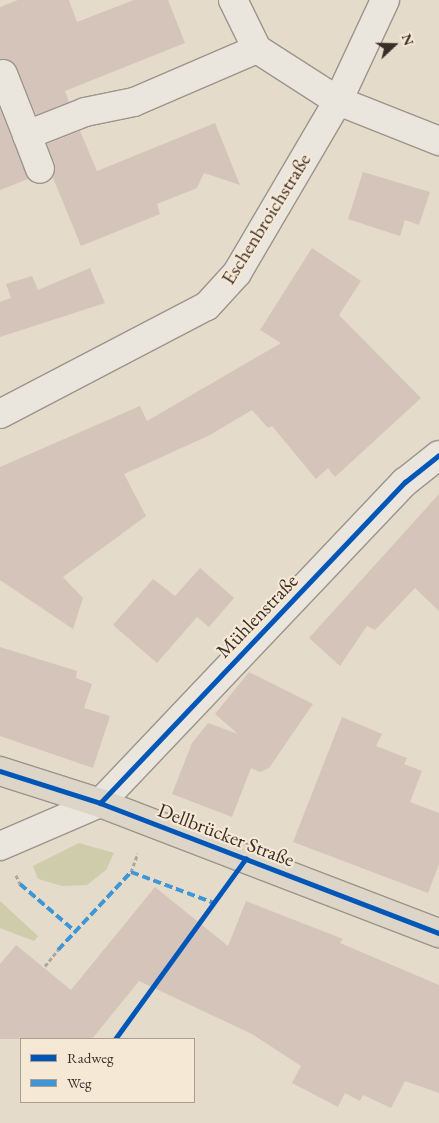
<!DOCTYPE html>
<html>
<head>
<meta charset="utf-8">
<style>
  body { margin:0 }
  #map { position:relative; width:439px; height:1123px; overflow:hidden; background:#e5dbcb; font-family:"EB Garamond",serif }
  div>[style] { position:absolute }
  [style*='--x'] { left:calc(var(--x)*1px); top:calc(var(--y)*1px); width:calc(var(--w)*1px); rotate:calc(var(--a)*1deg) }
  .green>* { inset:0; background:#ceccab }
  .building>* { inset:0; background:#d4c4b9 }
  .path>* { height:3px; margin-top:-1.5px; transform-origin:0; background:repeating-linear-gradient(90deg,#aca7a0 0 4px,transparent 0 6.5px) }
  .roads { filter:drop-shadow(1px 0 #9c948b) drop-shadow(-1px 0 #9c948b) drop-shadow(0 1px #9c948b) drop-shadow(0 -1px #9c948b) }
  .minor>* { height:28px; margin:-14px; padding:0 14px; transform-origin:14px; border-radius:14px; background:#eae5dd }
  .major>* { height:28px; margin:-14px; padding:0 14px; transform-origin:14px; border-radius:14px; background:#ddd5c8 }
  .quiet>* { height:4px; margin-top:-2px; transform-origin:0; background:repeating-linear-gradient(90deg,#3e96d6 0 8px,transparent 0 12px) }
  .cycleway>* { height:5px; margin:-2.5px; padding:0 2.5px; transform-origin:2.5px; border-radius:2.5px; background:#0057b8 }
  span { translate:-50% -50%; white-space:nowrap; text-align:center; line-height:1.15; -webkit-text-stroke:4.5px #f5e9d6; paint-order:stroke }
  .street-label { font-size:20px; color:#3b2d28 }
  .legend { position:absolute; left:20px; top:1038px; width:175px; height:65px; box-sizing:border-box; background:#f5e9d6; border:1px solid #ab9e90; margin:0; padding:6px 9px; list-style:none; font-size:15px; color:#3b2d28 }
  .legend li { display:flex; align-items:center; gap:10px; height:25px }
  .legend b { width:25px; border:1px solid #ab9e90 }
  .north { position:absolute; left:369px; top:20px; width:50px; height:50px; -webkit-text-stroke:4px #f5e9d6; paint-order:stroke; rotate:69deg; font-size:14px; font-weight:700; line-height:20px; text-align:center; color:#3b2d28 }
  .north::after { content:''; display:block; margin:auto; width:18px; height:22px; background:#3b2d28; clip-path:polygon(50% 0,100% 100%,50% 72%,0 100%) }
</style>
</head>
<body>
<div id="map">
  <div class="green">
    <i style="clip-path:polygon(79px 843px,114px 853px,106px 870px,87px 885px,62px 886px,38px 879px,33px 866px)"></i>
    <i style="clip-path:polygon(0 901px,38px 936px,34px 941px,0 928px)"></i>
  </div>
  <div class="building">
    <i style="clip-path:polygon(18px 0,69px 0,77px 22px,134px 0,168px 0,185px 43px,65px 91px,69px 102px,36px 115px,17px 68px,0 59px,0 7px)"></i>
    <i style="clip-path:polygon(0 109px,28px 179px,0 190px)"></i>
    <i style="clip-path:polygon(215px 123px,240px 185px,204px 173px,197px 188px,157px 204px,160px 214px,81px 246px,53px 178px,55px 164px,47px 144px,80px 131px,97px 171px)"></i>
    <i style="clip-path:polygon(363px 172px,430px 192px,419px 225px,405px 220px,400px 236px,348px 219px)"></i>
    <i style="clip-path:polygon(312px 248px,361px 281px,339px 315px,421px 398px,335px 477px,328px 468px,316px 479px,272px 426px,268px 428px,252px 410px,208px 436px,124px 474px,146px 516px,63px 577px,83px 598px,73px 629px,0 580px,0 467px,140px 406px,147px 421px,281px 343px,260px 330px)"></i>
    <i style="clip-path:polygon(90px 268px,105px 303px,0 337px,0 302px,11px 298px,6px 284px,32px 276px,38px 290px)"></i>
    <i style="clip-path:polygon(439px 494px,439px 611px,415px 588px,375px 630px,367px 626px,340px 666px,309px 638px)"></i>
    <i style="clip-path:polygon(200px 568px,234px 598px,209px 627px,197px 617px,157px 663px,113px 625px,153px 579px,175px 596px)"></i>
    <i style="clip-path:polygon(0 647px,77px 671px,76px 678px,92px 684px,84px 708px,110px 716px,93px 768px,0 736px)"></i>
    <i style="clip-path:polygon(249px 672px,313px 704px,269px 768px,260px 772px,251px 768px,232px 817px,172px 794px,192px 743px,208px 723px,238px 734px,215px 714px)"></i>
    <i style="clip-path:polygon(342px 717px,382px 734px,376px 746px,407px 758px,404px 764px,422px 771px,410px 802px,439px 813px,439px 864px,428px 893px,293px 842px)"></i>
    <i style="clip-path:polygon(155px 887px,228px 946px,246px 901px,343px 939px,340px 943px,439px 985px,439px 1093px,405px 1081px,391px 1108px,363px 1095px,360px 1101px,345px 1093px,338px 1107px,292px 1083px,301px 1066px,252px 1034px,139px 981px,92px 1039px,0 1039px,0 964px,16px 945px,71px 990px)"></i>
  </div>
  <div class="path">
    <i style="--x:131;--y:872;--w:20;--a:-70"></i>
    <i style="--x:16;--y:875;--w:10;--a:66"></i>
    <i style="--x:45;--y:966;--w:21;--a:-51"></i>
  </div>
  <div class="roads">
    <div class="minor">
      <i style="--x:233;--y:0;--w:55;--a:63.9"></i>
      <i style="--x:257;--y:49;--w:96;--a:32.7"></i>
      <i style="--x:338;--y:101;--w:109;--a:21.6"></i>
      <i style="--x:3;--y:74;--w:66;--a:68.5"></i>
      <i style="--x:27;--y:135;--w:62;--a:-21.6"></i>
      <i style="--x:85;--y:112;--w:50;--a:-11.5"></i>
      <i style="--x:134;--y:102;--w:134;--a:-23.3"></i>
      <i style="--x:27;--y:135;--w:36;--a:69"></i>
      <i style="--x:0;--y:414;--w:233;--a:-27.6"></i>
      <i style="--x:207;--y:306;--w:45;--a:-47.7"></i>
      <i style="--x:237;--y:273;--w:199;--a:-59.6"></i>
      <i style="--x:338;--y:101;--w:111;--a:-65"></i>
      <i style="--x:0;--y:846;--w:109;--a:-23.3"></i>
      <i style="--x:100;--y:803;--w:443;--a:-46.5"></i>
      <i style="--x:405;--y:482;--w:43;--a:-38.5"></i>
    </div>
    <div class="major">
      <i style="--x:0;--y:771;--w:105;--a:17.7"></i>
      <i style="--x:100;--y:803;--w:363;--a:21"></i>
    </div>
  </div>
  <div class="quiet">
    <i style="--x:20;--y:884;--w:74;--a:40.6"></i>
    <i style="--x:58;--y:950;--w:107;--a:-46.9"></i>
    <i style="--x:131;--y:872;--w:89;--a:20.5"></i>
  </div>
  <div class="cycleway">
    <i style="--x:0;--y:771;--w:105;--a:17.7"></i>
    <i style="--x:100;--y:803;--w:363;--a:21"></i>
    <i style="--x:100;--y:803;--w:443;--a:-46.5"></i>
    <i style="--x:405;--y:482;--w:43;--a:-38.5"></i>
    <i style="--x:115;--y:1039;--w:223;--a:-54.1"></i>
  </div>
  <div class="street-label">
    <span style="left:266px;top:219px;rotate:-58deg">Eschenbroichstraße</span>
    <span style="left:257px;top:616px;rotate:-46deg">Mühlenstraße</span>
    <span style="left:226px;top:835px;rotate:21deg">Dellbrücker Straße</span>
  </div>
  <ul class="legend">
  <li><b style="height:6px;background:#0057b8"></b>Radweg</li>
  <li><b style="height:6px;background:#3e96d6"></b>Weg</li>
  </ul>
  <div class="north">N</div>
</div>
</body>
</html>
